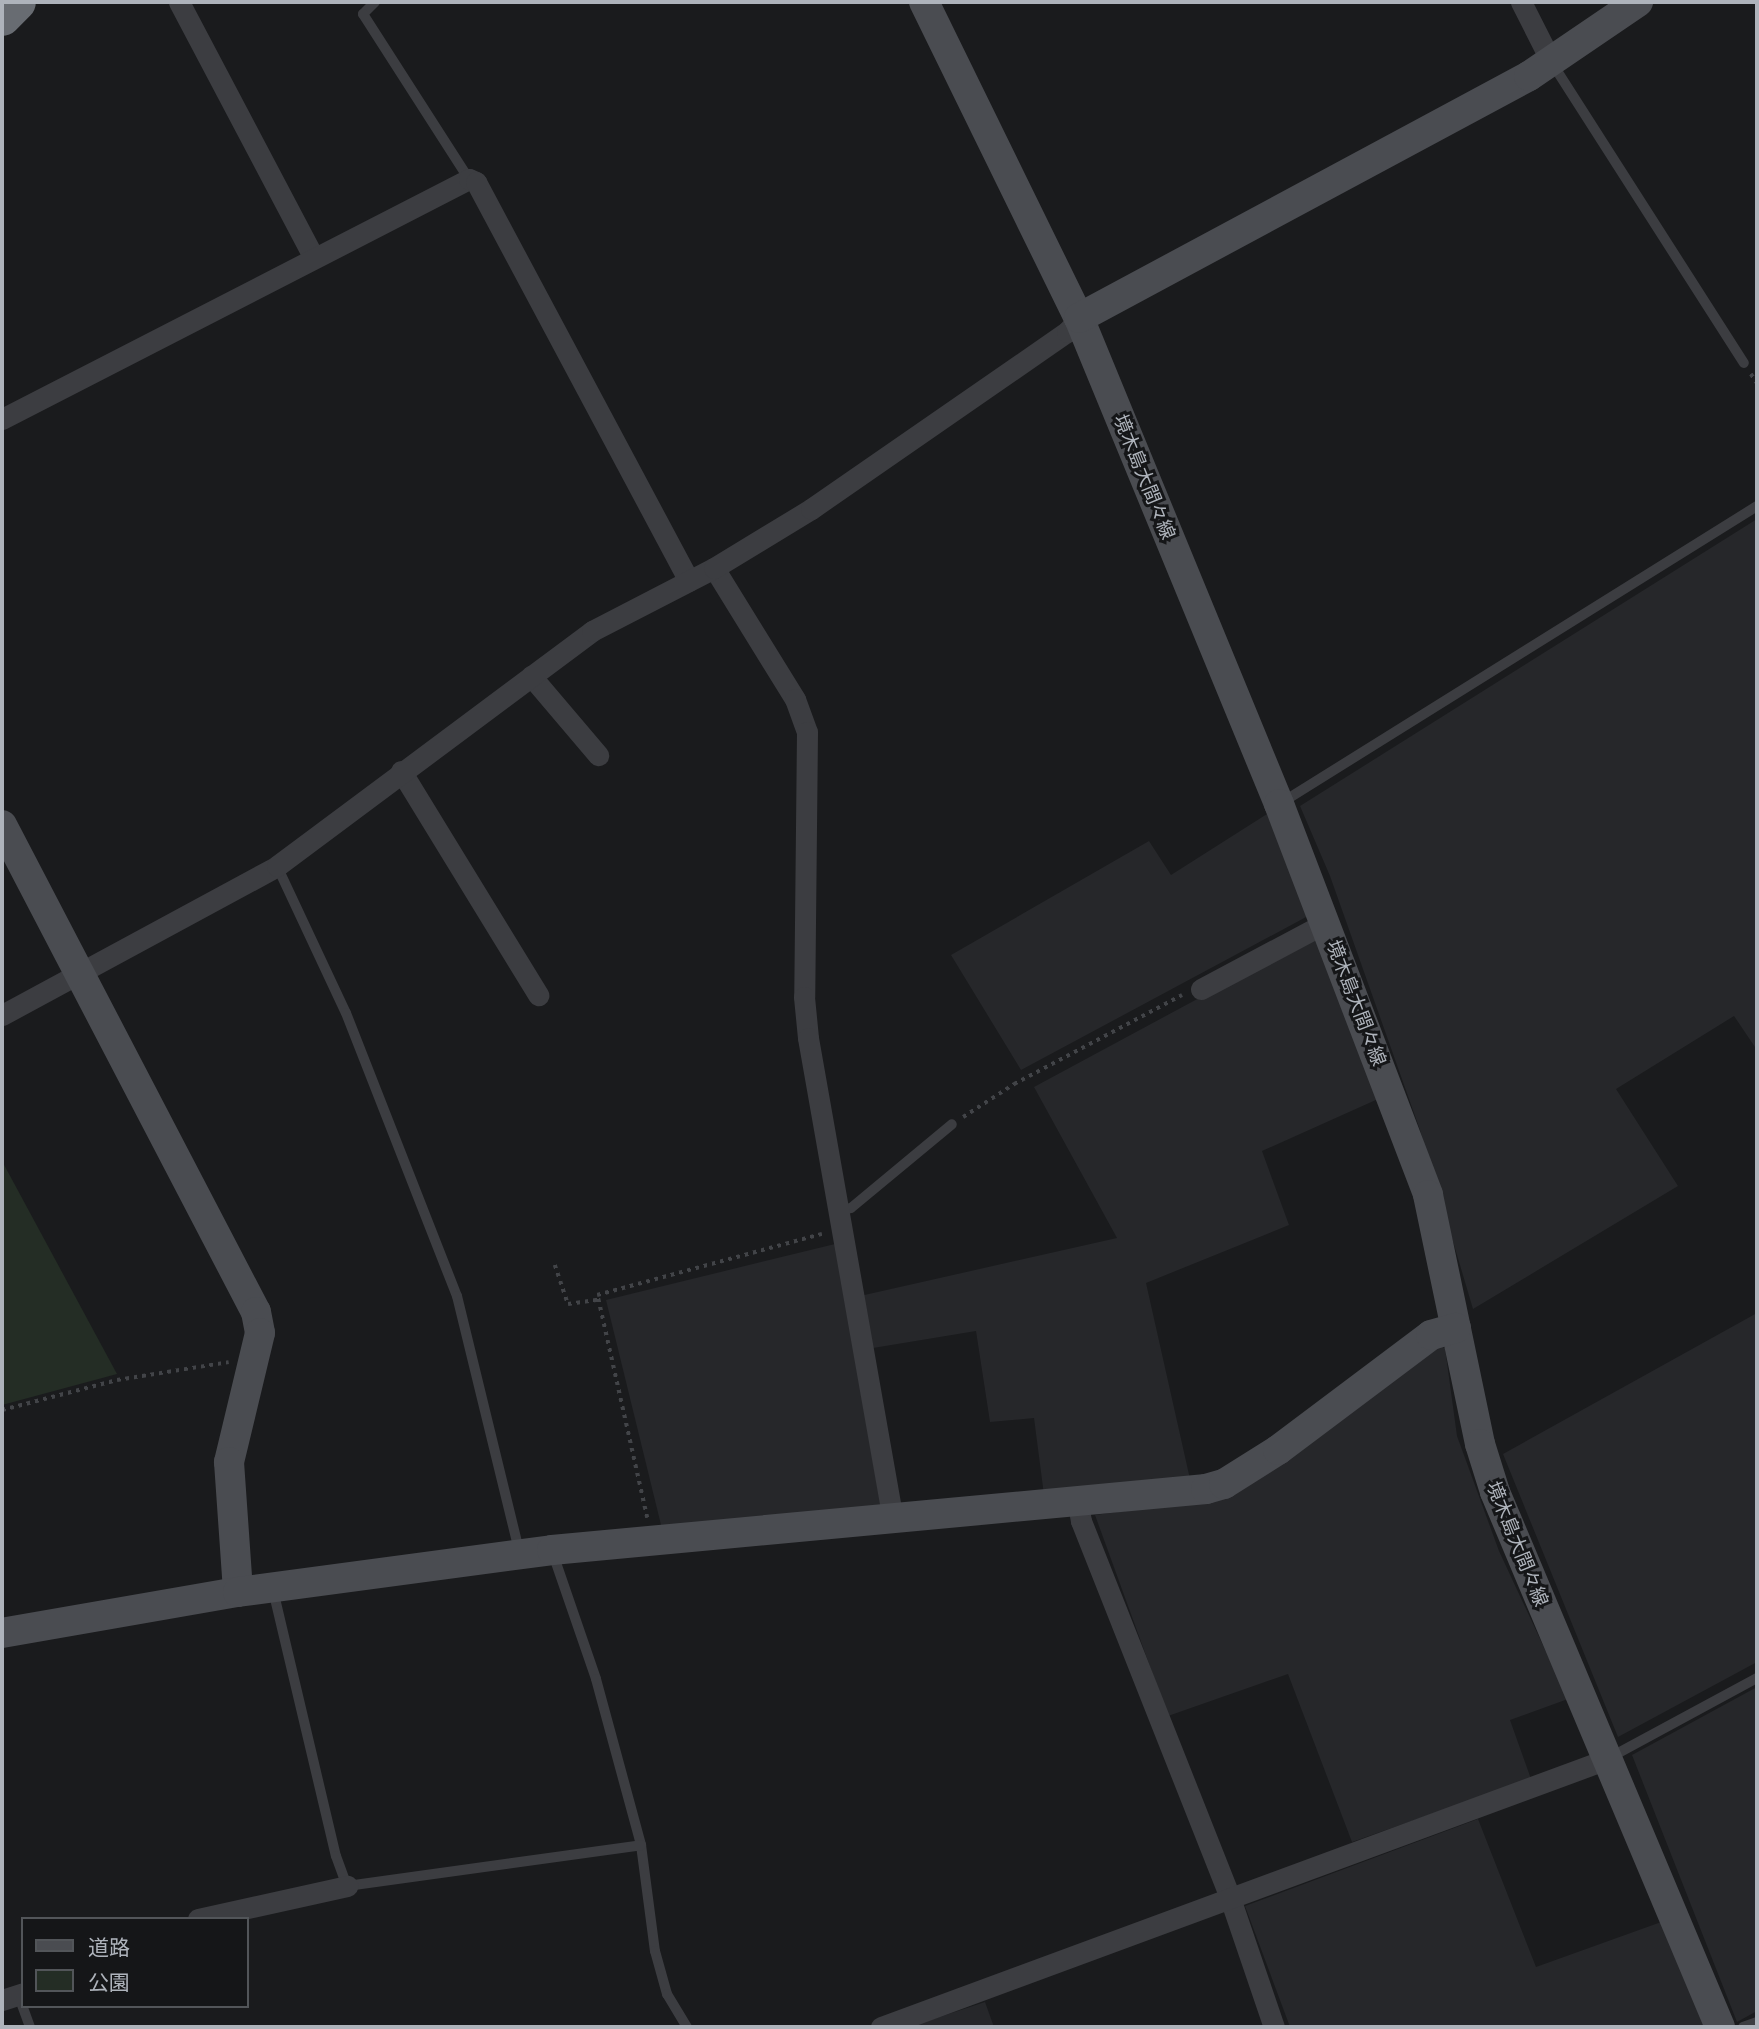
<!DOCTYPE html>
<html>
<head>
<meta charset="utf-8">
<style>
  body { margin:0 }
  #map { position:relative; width:1759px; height:2029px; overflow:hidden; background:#1a1b1d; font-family:Mulish,"Noto Sans JP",sans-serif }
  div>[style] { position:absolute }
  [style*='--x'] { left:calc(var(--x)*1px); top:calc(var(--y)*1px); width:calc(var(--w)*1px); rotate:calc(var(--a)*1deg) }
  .built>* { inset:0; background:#26272a }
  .green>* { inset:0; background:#242d25 }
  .path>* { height:3.5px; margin-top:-1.75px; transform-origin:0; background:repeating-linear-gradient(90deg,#424448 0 3.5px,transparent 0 8.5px) }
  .lane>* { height:10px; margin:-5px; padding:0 5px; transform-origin:5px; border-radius:5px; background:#3c3d41 }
  .street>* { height:21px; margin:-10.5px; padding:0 10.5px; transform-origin:10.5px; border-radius:10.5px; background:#3c3d41 }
  .secondary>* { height:30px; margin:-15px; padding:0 15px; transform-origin:15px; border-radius:15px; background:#4a4c51 }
  .highway>* { height:38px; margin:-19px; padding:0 19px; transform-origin:19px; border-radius:19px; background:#686c72 }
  span { translate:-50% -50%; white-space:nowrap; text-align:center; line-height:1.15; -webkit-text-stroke:6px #151618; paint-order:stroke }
  .street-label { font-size:19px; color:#aeb3bb }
  .frame { position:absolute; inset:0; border:4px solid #aeb3bb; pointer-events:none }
  .legend { position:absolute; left:21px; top:1917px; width:228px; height:91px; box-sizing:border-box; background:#151618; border:2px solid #525559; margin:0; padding:9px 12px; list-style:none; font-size:21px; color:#aeb3bb }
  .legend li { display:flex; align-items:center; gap:14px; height:35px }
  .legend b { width:35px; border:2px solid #525559 }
</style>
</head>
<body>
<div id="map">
  <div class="built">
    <i style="clip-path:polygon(1757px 519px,1757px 1050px,1734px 1016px,1616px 1089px,1678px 1186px,1473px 1309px,1420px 1130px,1330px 876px,1300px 806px)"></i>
    <i style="clip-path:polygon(1267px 814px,1308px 916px,1021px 1070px,951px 955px,1149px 841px,1171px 875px)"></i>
    <i style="clip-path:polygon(1316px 935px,1378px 1099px,1262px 1151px,1289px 1225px,1146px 1283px,1190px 1479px,1044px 1495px,1034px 1418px,990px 1422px,976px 1331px,867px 1349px,860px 1296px,1117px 1238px,1034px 1087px)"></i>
    <i style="clip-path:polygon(835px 1244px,882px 1513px,662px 1529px,606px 1300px)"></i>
    <i style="clip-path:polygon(1757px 1313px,1757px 1662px,1618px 1737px,1503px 1454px)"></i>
    <i style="clip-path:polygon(1437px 1345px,1445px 1348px,1457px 1436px,1499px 1551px,1568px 1699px,1510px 1720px,1531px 1779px,1352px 1842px,1288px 1674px,1168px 1716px,1095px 1515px,1217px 1499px)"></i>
    <i style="clip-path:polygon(1757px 1687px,1757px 2011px,1737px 2022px,1632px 1755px)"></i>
    <i style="clip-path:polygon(1478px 1819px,1536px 1967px,1664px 1921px,1706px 2027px,1290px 2027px,1245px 1906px)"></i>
    <i style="clip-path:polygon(985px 2002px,994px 2027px,909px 2027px)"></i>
  </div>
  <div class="green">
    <i style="clip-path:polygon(2px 1161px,117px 1374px,2px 1405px)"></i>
  </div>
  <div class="path">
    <i style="--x:1751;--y:374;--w:11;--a:56"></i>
    <i style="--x:963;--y:1117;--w:61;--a:-32.9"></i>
    <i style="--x:1014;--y:1084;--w:190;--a:-27.9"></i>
    <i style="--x:555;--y:1265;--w:41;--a:71.6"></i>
    <i style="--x:568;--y:1304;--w:30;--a:-8"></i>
    <i style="--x:2;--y:1410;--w:119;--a:-14.6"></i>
    <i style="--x:117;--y:1380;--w:113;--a:-9.1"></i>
    <i style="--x:647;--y:1518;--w:229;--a:-102.6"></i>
    <i style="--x:597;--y:1295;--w:233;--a:-15.2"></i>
  </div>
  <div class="lane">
    <i style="--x:375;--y:2;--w:17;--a:135"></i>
    <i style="--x:363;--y:14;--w:196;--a:57.3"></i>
    <i style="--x:1552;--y:63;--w:356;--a:57.4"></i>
    <i style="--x:1281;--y:803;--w:561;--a:-31.96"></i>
    <i style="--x:277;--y:866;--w:162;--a:64.9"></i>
    <i style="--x:346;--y:1013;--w:304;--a:68.6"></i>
    <i style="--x:457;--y:1296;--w:262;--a:76.3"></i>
    <i style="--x:837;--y:1211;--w:14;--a:-12"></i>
    <i style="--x:851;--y:1208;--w:131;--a:-39.7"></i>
    <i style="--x:552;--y:1551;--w:135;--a:71"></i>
    <i style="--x:596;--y:1679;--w:172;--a:74.8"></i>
    <i style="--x:641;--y:1845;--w:107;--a:82.5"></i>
    <i style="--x:655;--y:1951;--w:45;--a:74.4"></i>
    <i style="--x:667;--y:1994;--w:39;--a:59"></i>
    <i style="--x:273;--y:1590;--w:273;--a:76.7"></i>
    <i style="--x:336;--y:1856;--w:32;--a:70"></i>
    <i style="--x:347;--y:1886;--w:297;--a:-7.9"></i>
    <i style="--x:1609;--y:1758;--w:168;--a:-28.4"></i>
    <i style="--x:18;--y:1994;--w:35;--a:70"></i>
    <i style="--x:1743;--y:2027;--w:15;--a:-20"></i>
  </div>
  <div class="street">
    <i style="--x:179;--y:2;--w:287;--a:62.2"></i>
    <i style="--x:1521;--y:2;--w:68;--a:63.1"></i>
    <i style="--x:2;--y:419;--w:525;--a:-27.2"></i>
    <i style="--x:469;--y:179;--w:8;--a:23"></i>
    <i style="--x:476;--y:182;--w:452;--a:61.9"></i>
    <i style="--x:714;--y:568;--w:154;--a:58.3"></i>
    <i style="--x:795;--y:699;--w:35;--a:70"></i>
    <i style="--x:807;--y:732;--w:265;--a:90.6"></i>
    <i style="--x:804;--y:997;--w:41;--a:84.4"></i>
    <i style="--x:808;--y:1038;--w:490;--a:80"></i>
    <i style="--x:531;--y:676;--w:104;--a:49.7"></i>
    <i style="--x:401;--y:771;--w:263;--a:58.5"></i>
    <i style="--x:1201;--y:989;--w:140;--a:-28"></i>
    <i style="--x:2;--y:1015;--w:313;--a:-28.4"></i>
    <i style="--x:277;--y:866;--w:393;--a:-36.7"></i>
    <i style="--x:592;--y:631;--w:137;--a:-27.3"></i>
    <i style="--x:714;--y:568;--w:114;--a:-31.3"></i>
    <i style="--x:811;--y:509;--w:311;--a:-34.7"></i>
    <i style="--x:1067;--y:332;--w:18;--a:-49"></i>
    <i style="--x:1078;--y:1504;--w:17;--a:80"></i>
    <i style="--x:1081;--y:1521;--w:405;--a:68.4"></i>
    <i style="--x:1230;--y:1898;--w:136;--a:71.2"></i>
    <i style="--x:198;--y:1919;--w:153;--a:-12.5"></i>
    <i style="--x:2;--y:2000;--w:22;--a:-18"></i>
    <i style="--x:881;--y:2027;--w:774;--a:-20.26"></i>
  </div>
  <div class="secondary">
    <i style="--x:924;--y:2;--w:352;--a:63.9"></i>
    <i style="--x:1079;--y:318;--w:526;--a:67.63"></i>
    <i style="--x:1279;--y:804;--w:418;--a:69.1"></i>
    <i style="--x:1428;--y:1195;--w:254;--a:78.2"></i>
    <i style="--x:1480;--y:1444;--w:50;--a:72.6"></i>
    <i style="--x:1495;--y:1492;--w:580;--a:67.19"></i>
    <i style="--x:1079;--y:318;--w:511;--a:-28.27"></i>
    <i style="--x:1529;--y:76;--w:132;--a:-34.2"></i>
    <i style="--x:2;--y:825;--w:549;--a:62.46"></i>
    <i style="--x:256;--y:1312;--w:21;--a:79"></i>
    <i style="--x:260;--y:1333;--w:133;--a:103.5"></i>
    <i style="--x:229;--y:1462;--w:130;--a:86"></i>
    <i style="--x:2;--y:1633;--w:240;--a:-9.9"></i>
    <i style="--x:238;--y:1592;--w:317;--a:-7.6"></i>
    <i style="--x:552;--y:1550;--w:657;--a:-5.33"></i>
    <i style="--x:1206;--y:1489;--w:19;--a:-16"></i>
    <i style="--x:1224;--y:1484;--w:64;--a:-32.2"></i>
    <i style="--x:1278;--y:1450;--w:191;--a:-36.9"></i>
    <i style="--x:1431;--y:1335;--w:26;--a:-16"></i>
  </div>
  <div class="highway">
    <i style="--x:2;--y:17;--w:21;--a:-45"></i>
  </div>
  <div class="street-label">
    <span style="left:1144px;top:477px;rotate:68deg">境木島大間々線</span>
    <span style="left:1356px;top:1003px;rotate:69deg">境木島大間々線</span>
    <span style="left:1517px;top:1544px;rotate:68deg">境木島大間々線</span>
  </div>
  <div class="frame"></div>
  <ul class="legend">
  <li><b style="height:9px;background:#4a4c51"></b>道路</li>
  <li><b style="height:19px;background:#242d25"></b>公園</li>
  </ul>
</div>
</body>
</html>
